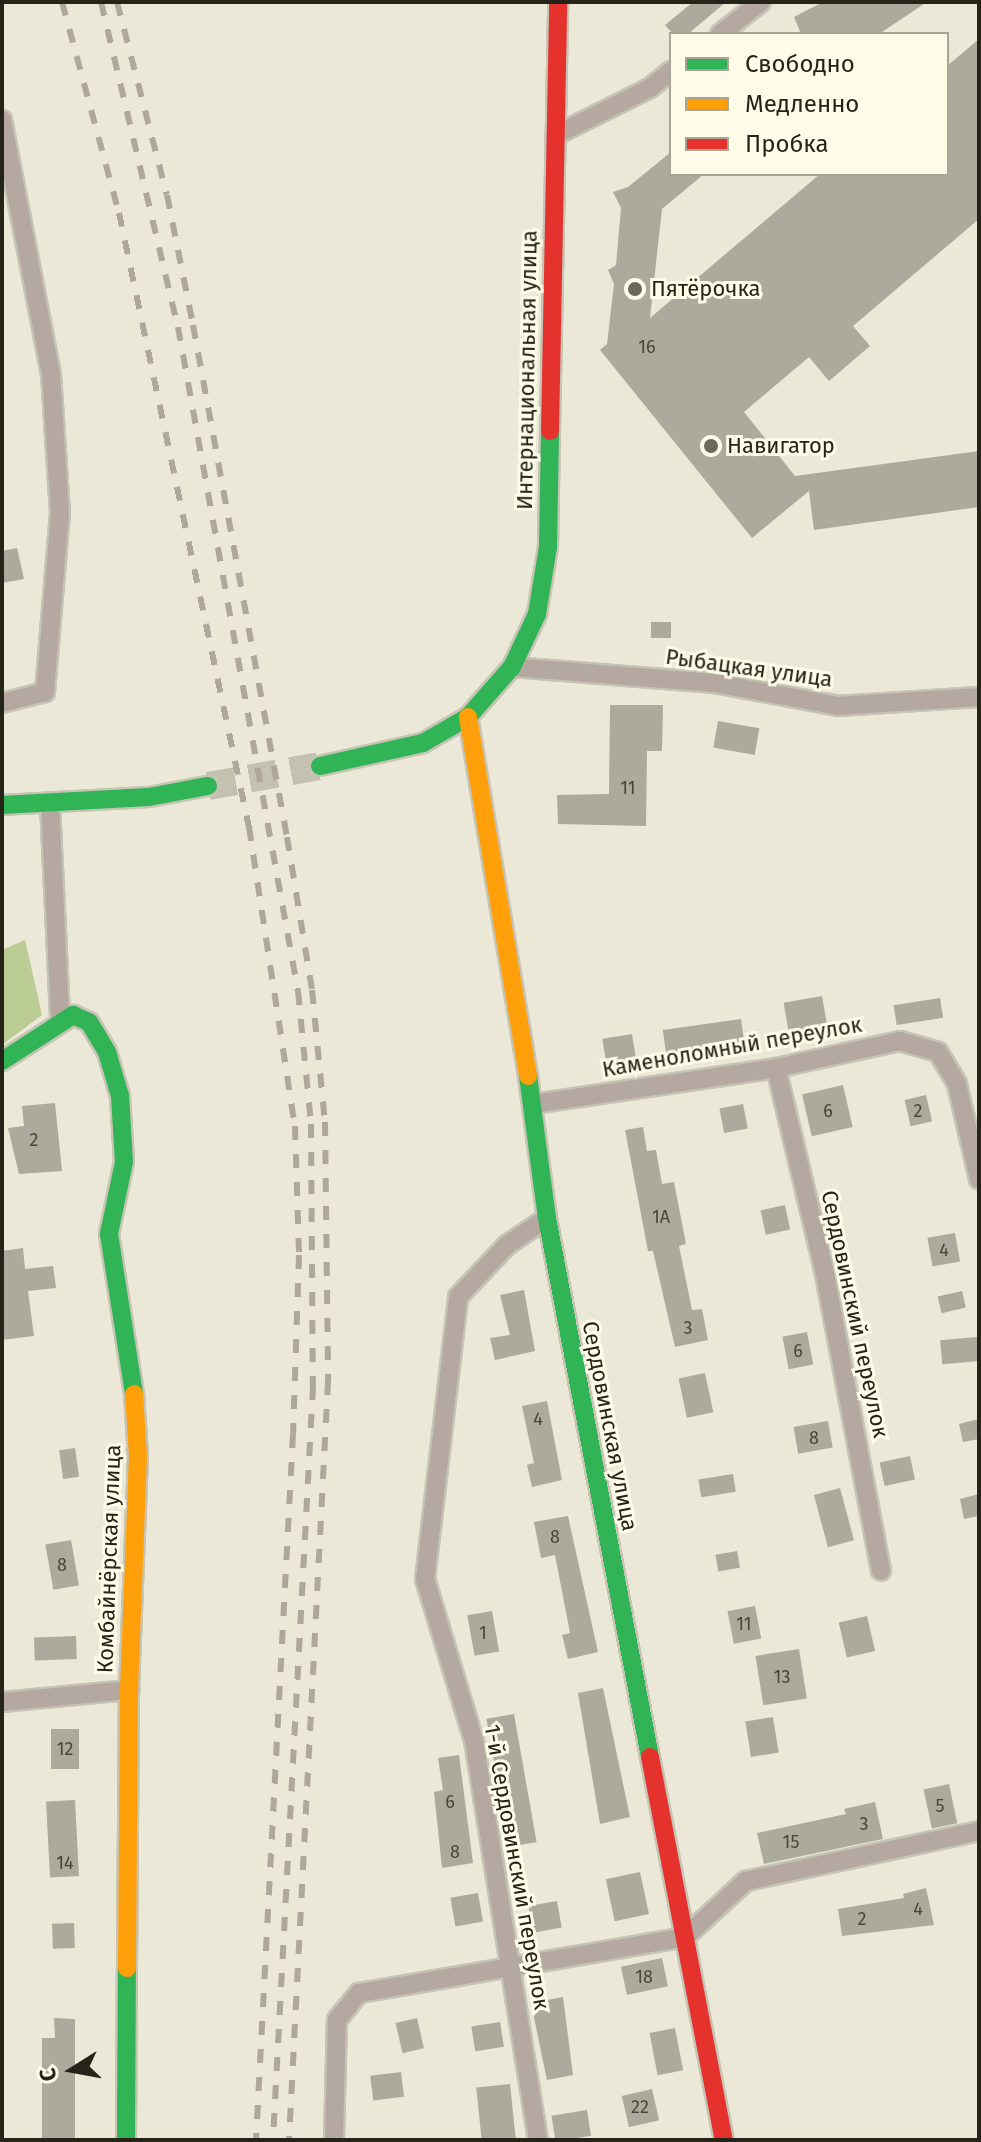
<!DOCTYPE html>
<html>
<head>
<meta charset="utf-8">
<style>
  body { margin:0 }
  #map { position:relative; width:981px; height:2142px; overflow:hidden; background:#ebe8d7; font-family:"Fira Sans",sans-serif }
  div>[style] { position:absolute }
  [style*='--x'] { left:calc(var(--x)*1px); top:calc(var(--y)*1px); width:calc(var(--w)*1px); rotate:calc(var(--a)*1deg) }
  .forest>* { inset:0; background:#bbcd95 }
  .building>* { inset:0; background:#acaa9d; transform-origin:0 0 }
  .primary-tunnel>* { height:28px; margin-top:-14px; transform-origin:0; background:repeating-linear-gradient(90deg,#c4c1b1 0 28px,transparent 0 42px) }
  .roads { filter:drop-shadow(2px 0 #c6c4b6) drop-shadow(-2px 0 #c6c4b6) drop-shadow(0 2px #c6c4b6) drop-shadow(0 -2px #c6c4b6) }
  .street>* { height:18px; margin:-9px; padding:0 9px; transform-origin:9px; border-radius:9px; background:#b4a8a0 }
  .fast>* { height:18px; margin:-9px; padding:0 9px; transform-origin:9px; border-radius:9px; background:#30b455 }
  .slow>* { height:18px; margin:-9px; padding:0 9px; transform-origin:9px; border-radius:9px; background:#ff9f0a }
  .jam>* { height:18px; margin:-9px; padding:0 9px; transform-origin:9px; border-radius:9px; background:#e5322d }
  .rail>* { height:6px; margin-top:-3px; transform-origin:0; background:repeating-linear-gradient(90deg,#afa79c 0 14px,transparent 0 28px) }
  .dots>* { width:22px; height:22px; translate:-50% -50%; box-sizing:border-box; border:4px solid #fefbe8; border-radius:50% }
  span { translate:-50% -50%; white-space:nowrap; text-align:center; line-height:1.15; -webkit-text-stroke:6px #fefbe8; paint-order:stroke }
  .number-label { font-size:18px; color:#48463a }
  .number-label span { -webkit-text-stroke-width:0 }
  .poi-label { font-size:22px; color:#262419 }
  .left { translate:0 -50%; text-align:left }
  .street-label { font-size:22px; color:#262419 }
  .frame { position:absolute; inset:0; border:4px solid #262419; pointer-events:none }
  .legend { position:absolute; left:669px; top:32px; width:280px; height:144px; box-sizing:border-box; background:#fefbe8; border:2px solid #a8a595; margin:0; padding:10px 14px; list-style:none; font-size:24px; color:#262419 }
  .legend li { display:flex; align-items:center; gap:16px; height:40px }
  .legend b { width:40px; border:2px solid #a8a595 }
  .north { position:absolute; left:32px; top:2030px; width:80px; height:80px; -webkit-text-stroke:6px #fefbe8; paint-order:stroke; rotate:259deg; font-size:22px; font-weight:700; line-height:32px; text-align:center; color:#262419 }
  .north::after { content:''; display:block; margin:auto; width:28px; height:36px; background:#262419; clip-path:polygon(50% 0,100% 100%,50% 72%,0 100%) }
</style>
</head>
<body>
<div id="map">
  <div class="forest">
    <i style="clip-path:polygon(25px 940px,42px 1015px,2px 1045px,2px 950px)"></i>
  </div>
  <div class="building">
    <i style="clip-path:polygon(693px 2px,726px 2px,688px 34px,673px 34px,665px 25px)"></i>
    <i style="clip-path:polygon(823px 2px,927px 2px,879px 34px,801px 34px,794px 17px)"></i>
    <i style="clip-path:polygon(979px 39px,979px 219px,853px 326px,870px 346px,829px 381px,809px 357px,744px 412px,795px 476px,979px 451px,979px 507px,814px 530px,809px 491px,752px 538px,600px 350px,607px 344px,614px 284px,608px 270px,616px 265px,621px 208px,613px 192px,628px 187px,671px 152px,671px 174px,704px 174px,662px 209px,650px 318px,820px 174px,947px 174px,947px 66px)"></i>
    <i style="clip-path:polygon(17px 548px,24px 579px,2px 583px,2px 551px)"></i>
    <i style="left:671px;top:622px;width:16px;height:20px;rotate:90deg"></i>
    <i style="clip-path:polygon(610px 705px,663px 705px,662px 751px,647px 751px,646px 826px,558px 824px,557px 795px,609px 794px)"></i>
    <i style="left:718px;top:721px;width:42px;height:27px;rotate:10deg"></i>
    <i style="left:822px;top:996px;width:40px;height:39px;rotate:80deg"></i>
    <i style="left:940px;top:998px;width:20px;height:47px;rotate:81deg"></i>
    <i style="left:741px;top:1019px;width:27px;height:79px;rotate:82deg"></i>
    <i style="left:632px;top:1034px;width:30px;height:30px;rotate:81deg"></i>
    <i style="left:843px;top:1085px;width:43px;height:42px;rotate:77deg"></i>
    <i style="left:926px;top:1095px;width:27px;height:22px;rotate:77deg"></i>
    <i style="clip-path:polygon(55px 1103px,62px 1171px,19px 1174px,8px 1128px,24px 1126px,22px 1106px)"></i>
    <i style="left:743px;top:1104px;width:25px;height:24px;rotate:79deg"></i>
    <i style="clip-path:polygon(643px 1127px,647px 1151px,656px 1150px,662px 1184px,674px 1182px,686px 1244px,679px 1246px,692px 1310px,702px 1309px,708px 1340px,675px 1347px,653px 1251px,648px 1251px,625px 1130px)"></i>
    <i style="left:785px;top:1205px;width:25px;height:25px;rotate:78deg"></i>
    <i style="left:955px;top:1233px;width:29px;height:28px;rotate:80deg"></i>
    <i style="clip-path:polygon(23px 1248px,25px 1269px,53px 1266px,56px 1288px,28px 1291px,34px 1336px,2px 1340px,2px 1251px)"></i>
    <i style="clip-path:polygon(524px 1290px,535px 1351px,495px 1360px,490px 1338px,510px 1335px,500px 1295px)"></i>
    <i style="left:962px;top:1291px;width:17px;height:25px;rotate:77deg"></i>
    <i style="left:807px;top:1332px;width:33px;height:25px;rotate:79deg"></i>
    <i style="left:977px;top:1337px;width:24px;height:37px;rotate:85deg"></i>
    <i style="left:705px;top:1373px;width:40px;height:27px;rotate:78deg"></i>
    <i style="clip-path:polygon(547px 1401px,562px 1480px,532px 1487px,527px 1465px,534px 1463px,522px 1406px)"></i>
    <i style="clip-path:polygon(979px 1419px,979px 1439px,963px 1442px,959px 1424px)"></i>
    <i style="left:828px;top:1421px;width:27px;height:35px;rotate:80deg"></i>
    <i style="left:75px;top:1448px;width:29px;height:16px;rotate:82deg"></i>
    <i style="left:910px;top:1456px;width:24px;height:31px;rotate:78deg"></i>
    <i style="left:733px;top:1474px;width:18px;height:35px;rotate:81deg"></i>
    <i style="left:840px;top:1488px;width:54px;height:27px;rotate:75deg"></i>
    <i style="clip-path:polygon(979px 1494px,979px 1516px,964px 1519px,960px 1499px)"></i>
    <i style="clip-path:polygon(568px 1516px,598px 1652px,568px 1659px,562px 1635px,570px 1633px,555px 1555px,541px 1558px,534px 1522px)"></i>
    <i style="left:71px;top:1540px;width:46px;height:26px;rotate:80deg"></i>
    <i style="left:737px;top:1551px;width:17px;height:22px;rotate:80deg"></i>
    <i style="left:755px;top:1606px;width:33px;height:28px;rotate:79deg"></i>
    <i style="left:492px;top:1611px;width:41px;height:25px;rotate:80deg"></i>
    <i style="left:867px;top:1616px;width:36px;height:29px;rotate:77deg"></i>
    <i style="left:76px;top:1636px;width:23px;height:42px;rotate:88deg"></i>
    <i style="left:799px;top:1649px;width:50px;height:44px;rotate:81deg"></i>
    <i style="clip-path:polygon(603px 1688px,630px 1817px,600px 1824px,578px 1693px)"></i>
    <i style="left:514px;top:1714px;width:130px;height:28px;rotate:80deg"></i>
    <i style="left:773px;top:1717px;width:36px;height:28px;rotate:81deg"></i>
    <i style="left:51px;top:1729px;width:28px;height:40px"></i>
    <i style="clip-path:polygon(459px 1755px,473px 1863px,442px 1868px,434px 1792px,443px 1790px,438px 1758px)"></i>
    <i style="left:949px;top:1784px;width:40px;height:26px;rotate:78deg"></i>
    <i style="left:75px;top:1800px;width:76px;height:29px;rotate:87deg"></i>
    <i style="clip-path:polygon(875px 1802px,883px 1839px,764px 1864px,757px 1833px,846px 1814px,844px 1809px)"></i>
    <i style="left:640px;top:1872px;width:43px;height:35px;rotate:78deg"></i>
    <i style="clip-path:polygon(926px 1888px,934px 1925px,842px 1936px,838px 1909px,904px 1898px,903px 1894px)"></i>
    <i style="left:478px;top:1893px;width:29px;height:28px;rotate:80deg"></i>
    <i style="left:557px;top:1901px;width:27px;height:29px;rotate:80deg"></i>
    <i style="left:74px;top:1923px;width:25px;height:22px;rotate:88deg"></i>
    <i style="left:662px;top:1958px;width:29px;height:42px;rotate:78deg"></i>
    <i style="clip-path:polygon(563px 1997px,573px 2075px,547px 2080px,531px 2003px)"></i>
    <i style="clip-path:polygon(54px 2018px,75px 2019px,75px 2140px,42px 2140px,42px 2038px,55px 2038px)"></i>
    <i style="left:417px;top:2018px;width:31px;height:22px;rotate:77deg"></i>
    <i style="left:500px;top:2022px;width:25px;height:29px;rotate:81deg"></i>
    <i style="left:675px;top:2028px;width:43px;height:26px;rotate:79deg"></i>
    <i style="left:401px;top:2072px;width:25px;height:31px;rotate:83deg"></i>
    <i style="left:510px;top:2084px;width:56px;height:34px;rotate:84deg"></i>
    <i style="left:652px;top:2089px;width:32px;height:31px;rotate:77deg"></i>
    <i style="left:587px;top:2110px;width:26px;height:36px;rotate:81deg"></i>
  </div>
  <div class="primary-tunnel">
    <i style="--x:208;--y:786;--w:114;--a:-10.1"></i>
  </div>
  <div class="roads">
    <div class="street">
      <i style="--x:720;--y:34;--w:52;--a:-38"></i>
      <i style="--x:2;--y:120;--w:259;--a:79.1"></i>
      <i style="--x:51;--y:374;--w:139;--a:86.3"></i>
      <i style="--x:60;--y:513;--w:180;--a:94.8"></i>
      <i style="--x:45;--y:692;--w:44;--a:165.7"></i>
      <i style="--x:556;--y:135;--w:105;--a:-26.6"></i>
      <i style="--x:650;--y:88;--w:27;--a:-39"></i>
      <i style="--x:512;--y:667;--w:203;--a:4.5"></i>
      <i style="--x:714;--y:683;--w:126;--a:10.5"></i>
      <i style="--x:838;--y:706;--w:141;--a:-3.7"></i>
      <i style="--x:50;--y:804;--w:215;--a:87.3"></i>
      <i style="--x:776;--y:1068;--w:207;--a:76.6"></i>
      <i style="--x:824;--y:1269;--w:307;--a:79.3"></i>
      <i style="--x:533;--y:1104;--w:246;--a:-8.4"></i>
      <i style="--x:776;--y:1068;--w:127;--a:-12.3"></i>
      <i style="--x:900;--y:1041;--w:40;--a:16"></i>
      <i style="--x:938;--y:1052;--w:37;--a:59"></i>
      <i style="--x:957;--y:1084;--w:98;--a:77"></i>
      <i style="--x:2;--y:1702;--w:128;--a:-5.4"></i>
      <i style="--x:334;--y:2140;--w:120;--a:-88.6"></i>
      <i style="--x:337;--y:2020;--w:35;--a:-51"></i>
      <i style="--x:359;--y:1993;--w:331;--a:-9.7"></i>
      <i style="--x:685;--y:1937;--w:83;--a:-42.6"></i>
      <i style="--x:746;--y:1881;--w:238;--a:-12.1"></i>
      <i style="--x:538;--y:2140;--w:404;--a:-99.1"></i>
      <i style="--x:474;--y:1741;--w:169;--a:-106.8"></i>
      <i style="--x:425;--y:1579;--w:284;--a:-83.3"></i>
      <i style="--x:458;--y:1297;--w:71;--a:-46.7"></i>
      <i style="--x:507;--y:1245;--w:48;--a:-34"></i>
    </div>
    <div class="fast">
      <i style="--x:320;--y:766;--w:106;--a:-12.6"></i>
      <i style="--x:423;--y:743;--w:52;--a:-30"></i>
      <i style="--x:468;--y:717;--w:67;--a:-48.7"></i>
      <i style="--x:512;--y:667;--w:59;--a:-64.7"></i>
      <i style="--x:537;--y:614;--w:68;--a:-80.7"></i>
      <i style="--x:548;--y:547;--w:116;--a:-89"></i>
      <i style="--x:2;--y:805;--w:147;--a:-3.1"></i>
      <i style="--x:149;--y:797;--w:60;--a:-10.6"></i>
      <i style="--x:2;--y:1061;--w:85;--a:-32.9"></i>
      <i style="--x:73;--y:1015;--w:17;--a:24"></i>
      <i style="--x:89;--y:1022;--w:35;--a:59"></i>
      <i style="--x:107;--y:1052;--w:46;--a:73.5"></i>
      <i style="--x:120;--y:1096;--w:66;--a:86.5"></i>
      <i style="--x:124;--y:1162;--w:74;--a:101.8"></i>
      <i style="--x:109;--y:1234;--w:162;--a:81.1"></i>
      <i style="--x:528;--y:1076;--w:143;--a:82.4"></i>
      <i style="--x:547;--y:1218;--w:549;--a:79.18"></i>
      <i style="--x:126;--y:2140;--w:172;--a:-89.7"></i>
    </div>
    <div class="slow">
      <i style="--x:468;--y:717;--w:364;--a:80.5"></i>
      <i style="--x:127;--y:1968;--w:278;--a:-89.6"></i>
      <i style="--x:129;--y:1690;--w:233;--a:-87.8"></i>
      <i style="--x:138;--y:1457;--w:63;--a:-93.6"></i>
    </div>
    <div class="jam">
      <i style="--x:550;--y:431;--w:429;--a:-88.9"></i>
      <i style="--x:650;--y:1757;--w:390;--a:79.1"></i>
    </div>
  </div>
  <div class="rail">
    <i style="--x:62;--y:2;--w:219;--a:74.9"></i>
    <i style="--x:119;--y:213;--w:628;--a:78.05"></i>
    <i style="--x:249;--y:827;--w:303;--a:81.3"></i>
    <i style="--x:295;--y:1126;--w:129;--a:88.2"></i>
    <i style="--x:299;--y:1255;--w:179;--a:91.9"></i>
    <i style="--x:293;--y:1434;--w:707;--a:93"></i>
    <i style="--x:101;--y:2;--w:334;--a:76.7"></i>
    <i style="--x:178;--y:327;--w:675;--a:79.76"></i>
    <i style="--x:298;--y:991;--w:134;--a:84.4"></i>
    <i style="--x:311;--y:1124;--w:262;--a:89.6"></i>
    <i style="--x:313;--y:1386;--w:755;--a:93.04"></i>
    <i style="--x:117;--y:2;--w:199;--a:75.5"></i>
    <i style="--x:167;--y:195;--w:133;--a:78.7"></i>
    <i style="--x:193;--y:325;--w:521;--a:79.6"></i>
    <i style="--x:287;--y:837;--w:155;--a:80.7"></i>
    <i style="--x:312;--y:990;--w:133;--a:84.4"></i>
    <i style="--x:325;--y:1122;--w:259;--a:89.3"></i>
    <i style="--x:328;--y:1381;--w:760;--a:92.94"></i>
  </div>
  <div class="dots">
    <i style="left:635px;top:289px;background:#6b695c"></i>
    <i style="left:711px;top:446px;background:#6b695c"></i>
  </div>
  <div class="number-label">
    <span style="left:647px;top:347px">16</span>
    <span style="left:628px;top:788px">11</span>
    <span style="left:828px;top:1111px">6</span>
    <span style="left:918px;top:1111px">2</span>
    <span style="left:34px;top:1140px">2</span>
    <span style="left:661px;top:1217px">1А</span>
    <span style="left:944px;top:1250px">4</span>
    <span style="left:688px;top:1328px">3</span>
    <span style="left:798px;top:1351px">6</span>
    <span style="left:538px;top:1419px">4</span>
    <span style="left:814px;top:1438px">8</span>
    <span style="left:555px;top:1537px">8</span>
    <span style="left:62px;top:1565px">8</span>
    <span style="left:744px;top:1624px">11</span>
    <span style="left:483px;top:1633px">1</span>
    <span style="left:782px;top:1677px">13</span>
    <span style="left:65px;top:1749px">12</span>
    <span style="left:450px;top:1802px">6</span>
    <span style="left:940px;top:1806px">5</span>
    <span style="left:864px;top:1824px">3</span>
    <span style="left:791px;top:1842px">15</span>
    <span style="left:455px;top:1852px">8</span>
    <span style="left:65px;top:1863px">14</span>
    <span style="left:918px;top:1909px">4</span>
    <span style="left:862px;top:1919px">2</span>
    <span style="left:644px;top:1977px">18</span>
    <span style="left:640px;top:2107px">22</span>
  </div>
  <div class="poi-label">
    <span class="left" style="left:651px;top:289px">Пятёрочка</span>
    <span class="left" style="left:727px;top:446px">Навигатор</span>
  </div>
  <div class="street-label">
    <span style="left:527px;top:370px;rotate:-89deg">Интернациональная улица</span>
    <span style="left:749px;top:668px;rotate:8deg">Рыбацкая улица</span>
    <span style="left:732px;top:1047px;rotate:-10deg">Каменоломный переулок</span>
    <span style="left:855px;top:1314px;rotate:78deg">Сердовинский переулок</span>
    <span style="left:610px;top:1426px;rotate:79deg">Сердовинская улица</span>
    <span style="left:109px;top:1559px;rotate:-88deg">Комбайнёрская улица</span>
    <span style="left:517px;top:1867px;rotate:80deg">1-й Сердовинский переулок</span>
  </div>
  <div class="frame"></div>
  <ul class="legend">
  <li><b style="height:10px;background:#30b455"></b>Свободно</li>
  <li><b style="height:10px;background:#ff9f0a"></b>Медленно</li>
  <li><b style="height:10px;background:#e5322d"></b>Пробка</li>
  </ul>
  <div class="north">С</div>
</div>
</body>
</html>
